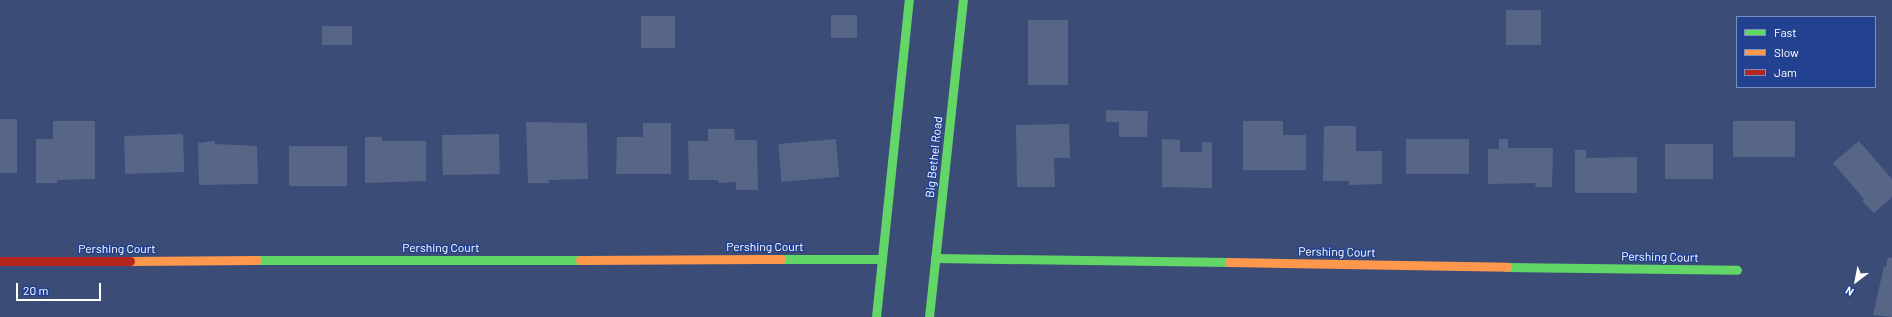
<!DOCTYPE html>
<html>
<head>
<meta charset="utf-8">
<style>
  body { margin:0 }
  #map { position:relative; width:1892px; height:317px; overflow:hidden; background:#3b4c77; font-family:Barlow,sans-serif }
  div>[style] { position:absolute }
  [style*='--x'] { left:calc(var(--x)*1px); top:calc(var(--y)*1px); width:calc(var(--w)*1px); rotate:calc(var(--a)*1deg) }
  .building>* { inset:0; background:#576587; transform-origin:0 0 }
  .fast>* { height:9px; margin:-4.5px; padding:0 4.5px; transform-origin:4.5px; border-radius:4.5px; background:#63d668 }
  .slow>* { height:9px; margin:-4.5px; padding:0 4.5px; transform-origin:4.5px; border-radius:4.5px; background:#ff974d }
  .jam>* { height:9px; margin:-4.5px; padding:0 4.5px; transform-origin:4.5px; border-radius:4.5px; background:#b3261e }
  span { translate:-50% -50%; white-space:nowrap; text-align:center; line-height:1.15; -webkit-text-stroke:3px #224190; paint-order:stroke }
  .street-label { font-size:12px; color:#fff }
  .legend { position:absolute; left:1736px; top:16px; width:140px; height:72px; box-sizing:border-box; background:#224190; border:1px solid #7a8dbc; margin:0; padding:5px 7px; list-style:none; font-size:12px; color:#fff }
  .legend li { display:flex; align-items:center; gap:8px; height:20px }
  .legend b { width:20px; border:1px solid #7a8dbc }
  .north { position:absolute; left:1836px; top:261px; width:40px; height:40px; -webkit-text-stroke:3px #224190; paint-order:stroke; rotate:212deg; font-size:11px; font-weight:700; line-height:16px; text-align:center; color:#fff }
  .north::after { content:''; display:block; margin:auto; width:14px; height:18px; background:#fff; clip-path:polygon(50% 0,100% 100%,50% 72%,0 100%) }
  .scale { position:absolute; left:16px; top:283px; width:85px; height:18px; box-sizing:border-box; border:2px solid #fff; border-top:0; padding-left:5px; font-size:12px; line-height:14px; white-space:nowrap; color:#fff; -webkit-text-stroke:3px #224190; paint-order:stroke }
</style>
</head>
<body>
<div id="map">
  <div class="building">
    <i style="left:1506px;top:10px;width:35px;height:35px"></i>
    <i style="left:831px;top:15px;width:26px;height:23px"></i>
    <i style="left:675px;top:16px;width:32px;height:34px;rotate:90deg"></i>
    <i style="left:1028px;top:20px;width:40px;height:65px"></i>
    <i style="left:322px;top:26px;width:30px;height:19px"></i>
    <i style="clip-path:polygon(1106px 110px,1148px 111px,1147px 137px,1119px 137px,1119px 122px,1106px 122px)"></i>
    <i style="left:0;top:119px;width:17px;height:54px"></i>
    <i style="clip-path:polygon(53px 121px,95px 121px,95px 179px,57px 180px,57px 183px,36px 183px,36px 139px,53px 139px)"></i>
    <i style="clip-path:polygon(1243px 121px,1283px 121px,1283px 135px,1306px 135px,1306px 170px,1243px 170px)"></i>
    <i style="left:1733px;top:121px;width:62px;height:36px"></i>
    <i style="clip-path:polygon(526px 122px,587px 123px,588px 179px,549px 180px,549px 183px,528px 183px)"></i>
    <i style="clip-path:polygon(643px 123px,671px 123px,671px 174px,616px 174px,617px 137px,643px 137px)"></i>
    <i style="clip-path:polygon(1069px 124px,1070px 158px,1054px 158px,1055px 187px,1017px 187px,1016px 125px)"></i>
    <i style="clip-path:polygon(1324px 126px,1356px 126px,1356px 151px,1382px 151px,1382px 184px,1349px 185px,1349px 181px,1323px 181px)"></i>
    <i style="clip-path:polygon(708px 129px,734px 129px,735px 140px,757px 140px,758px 190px,736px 190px,736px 182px,719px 183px,718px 180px,689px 180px,688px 141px,708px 141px)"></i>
    <i style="left:183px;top:134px;width:38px;height:59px;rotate:88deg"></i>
    <i style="left:499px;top:134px;width:40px;height:57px;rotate:89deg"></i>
    <i style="clip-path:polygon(365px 137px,382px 137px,382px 141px,426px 141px,426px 181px,365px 183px)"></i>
    <i style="left:836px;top:139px;width:38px;height:58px;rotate:85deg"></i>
    <i style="clip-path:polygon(1162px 139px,1180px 140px,1180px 152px,1202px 152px,1202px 142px,1212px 142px,1212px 188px,1162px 187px)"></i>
    <i style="left:1406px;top:139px;width:63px;height:35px"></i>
    <i style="clip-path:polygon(1499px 139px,1508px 139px,1508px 148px,1553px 148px,1552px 187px,1535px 187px,1536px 183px,1488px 184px,1488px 149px,1499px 149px)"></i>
    <i style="clip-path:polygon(215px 141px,215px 144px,257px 146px,258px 184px,199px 185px,198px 143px)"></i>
    <i style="clip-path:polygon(1859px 141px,1892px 179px,1892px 197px,1874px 213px,1862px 201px,1864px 199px,1833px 163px)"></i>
    <i style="left:1665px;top:144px;width:48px;height:35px"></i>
    <i style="left:289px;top:146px;width:58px;height:40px"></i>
    <i style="clip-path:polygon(1575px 150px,1586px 150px,1586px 158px,1637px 157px,1637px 193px,1575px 193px)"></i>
    <i style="clip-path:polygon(1888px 257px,1892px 258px,1892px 317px,1873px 315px,1884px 266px,1886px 267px)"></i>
  </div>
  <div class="fast">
    <i style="--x:935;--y:258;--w:294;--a:0.8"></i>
    <i style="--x:781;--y:259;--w:101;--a:0"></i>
    <i style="--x:257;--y:260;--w:323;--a:0"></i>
    <i style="--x:1507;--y:267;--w:230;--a:0.7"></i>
    <i style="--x:876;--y:317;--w:319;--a:-84.1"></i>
    <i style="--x:929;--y:317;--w:319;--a:-83.9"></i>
  </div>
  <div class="slow">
    <i style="--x:580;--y:260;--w:201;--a:-0.3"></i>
    <i style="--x:130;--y:261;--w:127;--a:-0.5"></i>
    <i style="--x:1229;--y:262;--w:278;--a:1"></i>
  </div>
  <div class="jam">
    <i style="--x:0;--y:261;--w:130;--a:0"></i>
  </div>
  <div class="street-label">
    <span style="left:934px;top:157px;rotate:-84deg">Big Bethel Road</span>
    <span style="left:765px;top:247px">Pershing Court</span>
    <span style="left:441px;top:248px">Pershing Court</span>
    <span style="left:117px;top:249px">Pershing Court</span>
    <span style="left:1337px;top:252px;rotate:1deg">Pershing Court</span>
    <span style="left:1660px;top:257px;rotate:1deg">Pershing Court</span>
  </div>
  <ul class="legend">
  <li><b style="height:5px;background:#63d668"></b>Fast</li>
  <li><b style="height:5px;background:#ff974d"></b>Slow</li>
  <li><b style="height:5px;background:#b3261e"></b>Jam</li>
  </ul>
  <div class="north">N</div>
  <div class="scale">20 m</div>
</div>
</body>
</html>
